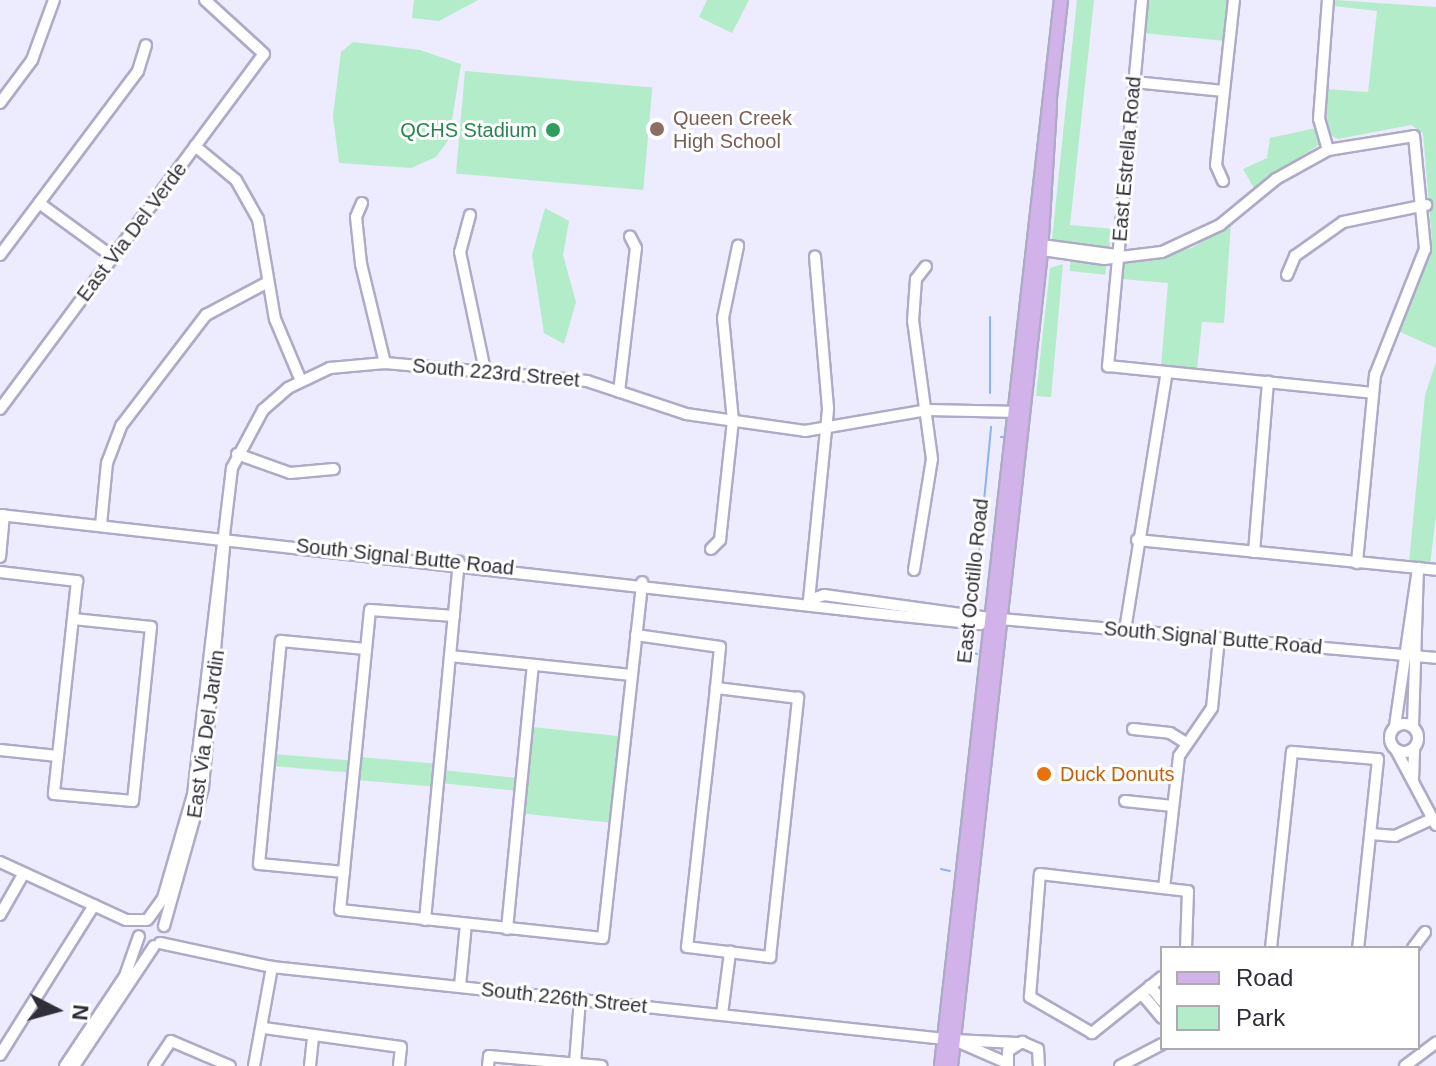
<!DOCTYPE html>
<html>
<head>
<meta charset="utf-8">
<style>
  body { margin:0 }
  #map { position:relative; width:1436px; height:1066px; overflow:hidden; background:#edebfe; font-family:Helvetica,sans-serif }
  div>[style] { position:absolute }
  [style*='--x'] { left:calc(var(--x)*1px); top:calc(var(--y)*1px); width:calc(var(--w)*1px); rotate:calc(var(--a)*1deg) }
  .green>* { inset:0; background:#b3ecc8; transform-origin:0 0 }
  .stream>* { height:2px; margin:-1px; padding:0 1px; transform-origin:1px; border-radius:1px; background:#89b2fa }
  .roads { filter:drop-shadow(2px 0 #aeaac7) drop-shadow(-2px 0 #aeaac7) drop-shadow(0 2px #aeaac7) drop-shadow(0 -2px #aeaac7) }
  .minor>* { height:10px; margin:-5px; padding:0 5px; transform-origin:5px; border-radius:5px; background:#fff }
  .minor>.ring { margin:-5px; padding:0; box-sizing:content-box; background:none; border:10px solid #fff; border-radius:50% }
  .major>* { height:12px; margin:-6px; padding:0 6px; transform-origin:6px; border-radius:6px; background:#d1b3ea }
  .dots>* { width:22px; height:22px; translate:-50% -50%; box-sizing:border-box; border:4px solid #fff; border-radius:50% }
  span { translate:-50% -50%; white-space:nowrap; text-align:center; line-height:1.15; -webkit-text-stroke:6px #fff; paint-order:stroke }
  .education-label { font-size:20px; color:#785e54 }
  .left { translate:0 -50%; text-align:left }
  .leisure-label { font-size:20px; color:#27864d }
  .right { translate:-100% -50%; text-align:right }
  .street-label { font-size:20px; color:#2f2e39 }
  .food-label { font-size:20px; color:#c56008 }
  .legend { position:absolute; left:1160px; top:946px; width:260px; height:104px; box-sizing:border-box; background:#fff; border:2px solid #acabb0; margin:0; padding:10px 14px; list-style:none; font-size:24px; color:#2f2e39 }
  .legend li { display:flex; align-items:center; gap:16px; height:40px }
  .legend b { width:40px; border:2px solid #acabb0 }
  .north { position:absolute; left:16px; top:970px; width:80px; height:80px; -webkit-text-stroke:6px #fff; paint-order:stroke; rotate:96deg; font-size:22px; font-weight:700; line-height:32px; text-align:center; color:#2f2e39 }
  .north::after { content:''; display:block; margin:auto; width:28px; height:36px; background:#2f2e39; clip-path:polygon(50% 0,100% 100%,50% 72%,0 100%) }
</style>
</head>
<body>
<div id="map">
  <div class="green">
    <i style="clip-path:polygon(414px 0,478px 0,439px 21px,412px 18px)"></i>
    <i style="clip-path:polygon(707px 0,749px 0,732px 33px,699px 17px)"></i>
    <i style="clip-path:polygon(1077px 0,1094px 0,1070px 225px,1114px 229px,1109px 247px,1052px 239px)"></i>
    <i style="clip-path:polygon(1146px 0,1230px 0,1226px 41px,1142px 33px)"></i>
    <i style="clip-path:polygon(1335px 0,1436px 7px,1436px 348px,1398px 331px,1432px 241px,1423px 133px,1411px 125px,1338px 139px,1328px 134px,1326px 89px,1368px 92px,1377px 11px,1334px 6px)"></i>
    <i style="clip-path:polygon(353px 42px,420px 50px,461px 64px,449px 139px,436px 157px,411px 168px,339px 163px,333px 116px,341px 52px)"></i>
    <i style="left:465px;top:71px;width:188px;height:103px;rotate:5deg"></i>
    <i style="clip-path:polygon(1316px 128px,1320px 144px,1254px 188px,1243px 169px,1267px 158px,1270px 138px)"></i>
    <i style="clip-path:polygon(545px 208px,569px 221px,563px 255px,576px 302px,564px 344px,544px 333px,532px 255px)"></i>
    <i style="clip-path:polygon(1231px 223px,1224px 323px,1202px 322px,1197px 369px,1161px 366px,1168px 283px,1122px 279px,1123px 262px,1192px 248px)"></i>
    <i style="left:1071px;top:257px;width:36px;height:14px;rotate:6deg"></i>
    <i style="clip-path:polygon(1063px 264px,1051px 397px,1036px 396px,1050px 268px)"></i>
    <i style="clip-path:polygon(1436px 362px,1436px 515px,1430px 565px,1409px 563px,1425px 395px)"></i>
    <i style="left:532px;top:727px;width:89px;height:87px;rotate:6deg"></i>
    <i style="left:274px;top:754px;width:76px;height:12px;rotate:5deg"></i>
    <i style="left:359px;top:757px;width:75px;height:23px;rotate:5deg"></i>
    <i style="left:442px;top:770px;width:76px;height:13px;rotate:6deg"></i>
  </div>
  <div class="stream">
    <i style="--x:990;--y:393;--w:76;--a:-90"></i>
    <i style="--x:1001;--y:437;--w:2;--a:0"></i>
    <i style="--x:978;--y:563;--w:137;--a:-84.5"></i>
    <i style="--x:961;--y:649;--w:17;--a:17"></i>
    <i style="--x:941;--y:869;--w:9;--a:13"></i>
  </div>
  <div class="roads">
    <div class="minor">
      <i style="--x:1142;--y:0;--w:368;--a:95.3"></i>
      <i style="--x:1108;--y:366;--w:266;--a:5.8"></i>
      <i style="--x:1134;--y:82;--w:90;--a:5.7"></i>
      <i style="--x:0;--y:103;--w:54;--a:-53.3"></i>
      <i style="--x:32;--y:60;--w:64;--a:-69.9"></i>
      <i style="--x:195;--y:146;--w:53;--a:39.7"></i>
      <i style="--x:236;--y:180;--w:45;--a:60.6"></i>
      <i style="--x:258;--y:219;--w:101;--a:80.4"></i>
      <i style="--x:275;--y:319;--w:67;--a:67.2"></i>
      <i style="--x:1328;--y:150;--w:32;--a:-106"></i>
      <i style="--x:1319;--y:119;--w:119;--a:-85.7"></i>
      <i style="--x:1223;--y:181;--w:17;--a:-114"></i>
      <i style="--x:1216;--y:165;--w:166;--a:-83.8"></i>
      <i style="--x:39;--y:203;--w:92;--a:36.1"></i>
      <i style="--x:362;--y:203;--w:15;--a:113"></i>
      <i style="--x:356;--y:217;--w:47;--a:83.9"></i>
      <i style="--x:361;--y:264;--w:102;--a:76.4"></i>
      <i style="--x:470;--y:215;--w:38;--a:105"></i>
      <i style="--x:460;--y:252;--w:122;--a:78.1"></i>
      <i style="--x:1034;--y:244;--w:85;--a:7.5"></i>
      <i style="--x:1036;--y:249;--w:69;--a:8.4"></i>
      <i style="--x:1104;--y:259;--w:58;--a:-6.9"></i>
      <i style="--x:1162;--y:252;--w:64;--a:-25"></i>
      <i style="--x:1220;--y:225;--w:72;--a:-39.4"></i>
      <i style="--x:1276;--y:179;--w:60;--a:-29.1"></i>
      <i style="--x:1328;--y:150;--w:87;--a:-9.2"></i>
      <i style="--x:1414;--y:136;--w:114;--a:84.4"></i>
      <i style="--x:1425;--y:249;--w:136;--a:111.6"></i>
      <i style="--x:1375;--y:375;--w:189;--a:95.5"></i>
      <i style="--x:0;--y:255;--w:230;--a:-53.1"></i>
      <i style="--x:138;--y:71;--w:27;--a:-73"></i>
      <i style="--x:1287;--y:275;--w:21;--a:-67"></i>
      <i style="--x:1295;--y:256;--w:59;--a:-35.3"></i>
      <i style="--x:1343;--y:222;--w:85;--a:-11.6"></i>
      <i style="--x:619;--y:392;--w:145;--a:-83.3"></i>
      <i style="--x:636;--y:248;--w:13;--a:-117"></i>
      <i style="--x:0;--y:409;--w:442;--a:-53.4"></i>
      <i style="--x:264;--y:54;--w:80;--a:-137.5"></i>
      <i style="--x:237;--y:454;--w:56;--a:19.7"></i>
      <i style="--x:290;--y:473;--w:44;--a:-5.2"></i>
      <i style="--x:0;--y:515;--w:868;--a:6.41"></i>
      <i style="--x:863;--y:612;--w:118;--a:5.9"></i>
      <i style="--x:980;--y:624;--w:11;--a:-34"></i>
      <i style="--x:101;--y:525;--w:62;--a:-84.5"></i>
      <i style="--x:107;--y:463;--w:40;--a:-69"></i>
      <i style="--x:121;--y:426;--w:140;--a:-52.6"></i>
      <i style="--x:206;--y:315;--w:70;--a:-28"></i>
      <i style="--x:1137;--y:540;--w:301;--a:5.7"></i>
      <i style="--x:711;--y:549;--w:13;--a:-45"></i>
      <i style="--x:720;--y:540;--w:120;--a:-83.8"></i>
      <i style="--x:733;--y:421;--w:103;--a:-95.5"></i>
      <i style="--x:723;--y:318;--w:74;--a:-78.2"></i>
      <i style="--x:1254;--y:552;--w:171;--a:-85.3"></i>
      <i style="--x:0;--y:557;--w:42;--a:-84.6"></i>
      <i style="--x:914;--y:570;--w:112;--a:-80.8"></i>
      <i style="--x:932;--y:459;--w:139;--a:-97.8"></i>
      <i style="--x:913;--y:321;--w:42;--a:-85.9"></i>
      <i style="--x:916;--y:279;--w:16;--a:-52"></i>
      <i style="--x:0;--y:572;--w:78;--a:6.7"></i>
      <i style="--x:77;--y:581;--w:214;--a:96.2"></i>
      <i style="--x:54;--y:794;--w:79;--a:5.1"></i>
      <i style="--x:133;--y:801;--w:175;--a:-84.1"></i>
      <i style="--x:151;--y:627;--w:78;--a:-174.1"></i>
      <i style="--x:809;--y:600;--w:16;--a:-18"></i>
      <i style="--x:824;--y:595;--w:167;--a:7.9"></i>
      <i style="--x:989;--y:618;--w:449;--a:5.1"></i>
      <i style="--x:809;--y:600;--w:193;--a:-84.3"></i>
      <i style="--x:828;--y:408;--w:152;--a:-94.9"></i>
      <i style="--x:454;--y:616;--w:84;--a:-175.9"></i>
      <i style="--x:370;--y:610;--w:301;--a:95.7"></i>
      <i style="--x:340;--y:910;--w:264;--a:6.1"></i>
      <i style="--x:603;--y:938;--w:358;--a:-83.7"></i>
      <i style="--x:1125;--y:630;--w:261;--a:-80.8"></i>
      <i style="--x:636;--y:635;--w:85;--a:8.1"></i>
      <i style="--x:720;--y:647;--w:41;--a:95.6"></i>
      <i style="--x:716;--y:688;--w:116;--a:96.4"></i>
      <i style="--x:703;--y:803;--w:145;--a:96.3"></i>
      <i style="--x:687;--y:947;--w:84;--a:6.9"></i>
      <i style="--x:770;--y:957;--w:261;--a:-83.8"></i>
      <i style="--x:798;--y:698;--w:83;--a:-173"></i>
      <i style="--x:450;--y:656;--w:182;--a:6"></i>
      <i class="ring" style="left:1390px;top:724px;width:18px;height:18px"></i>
      <i style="--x:1395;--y:726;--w:160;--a:-81.7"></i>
      <i style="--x:1413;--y:726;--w:158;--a:-88.2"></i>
      <i style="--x:1133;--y:729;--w:37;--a:6"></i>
      <i style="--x:1170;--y:733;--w:19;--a:32"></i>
      <i style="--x:0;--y:750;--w:58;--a:5.9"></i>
      <i style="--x:1396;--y:750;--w:85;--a:61.9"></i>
      <i style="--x:1413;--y:780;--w:31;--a:-88"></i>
      <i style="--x:1125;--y:801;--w:48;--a:5.9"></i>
      <i style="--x:1371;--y:834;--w:24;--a:5"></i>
      <i style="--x:1395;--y:836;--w:41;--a:-24.7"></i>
      <i style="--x:0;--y:862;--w:139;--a:24.7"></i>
      <i style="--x:126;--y:920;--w:21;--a:0"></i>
      <i style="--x:344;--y:872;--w:85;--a:-174.6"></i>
      <i style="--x:259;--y:864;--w:224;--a:-84.4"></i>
      <i style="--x:281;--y:641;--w:85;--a:5.4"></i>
      <i style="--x:1164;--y:888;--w:133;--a:-83.5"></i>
      <i style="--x:1179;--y:756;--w:58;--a:-55.5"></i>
      <i style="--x:1212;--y:708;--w:70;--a:-84.3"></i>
      <i style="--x:0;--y:915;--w:48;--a:-60.3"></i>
      <i style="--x:148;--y:919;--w:26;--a:-54"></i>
      <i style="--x:163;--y:898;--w:107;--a:-73.8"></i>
      <i style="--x:193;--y:795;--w:329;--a:-83.2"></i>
      <i style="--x:232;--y:468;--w:66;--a:-61.9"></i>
      <i style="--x:263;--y:410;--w:33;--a:-41"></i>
      <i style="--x:288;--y:388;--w:47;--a:-25.5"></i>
      <i style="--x:330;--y:368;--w:55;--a:-5.2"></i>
      <i style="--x:385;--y:363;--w:203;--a:5.1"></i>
      <i style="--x:587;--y:381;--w:104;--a:18.4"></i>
      <i style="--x:686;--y:414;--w:120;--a:8.1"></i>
      <i style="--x:805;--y:431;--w:125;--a:-9.7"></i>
      <i style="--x:928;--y:410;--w:92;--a:1.2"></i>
      <i style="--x:425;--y:920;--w:360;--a:-84.6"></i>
      <i style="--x:164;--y:926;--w:144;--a:-74.3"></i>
      <i style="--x:203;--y:787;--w:250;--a:-85"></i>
      <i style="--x:507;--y:929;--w:265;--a:-84.4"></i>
      <i style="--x:160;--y:943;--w:115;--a:12.1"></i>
      <i style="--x:272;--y:967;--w:686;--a:6.11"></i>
      <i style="--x:954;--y:1040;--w:58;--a:23.5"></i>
      <i style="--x:1271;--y:948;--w:197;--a:-83.9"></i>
      <i style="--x:1292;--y:752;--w:86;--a:4.7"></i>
      <i style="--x:1378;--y:759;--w:190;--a:96"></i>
      <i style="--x:1413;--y:948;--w:20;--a:-53"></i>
      <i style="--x:1162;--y:977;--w:90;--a:141.3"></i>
      <i style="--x:1092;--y:1033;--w:72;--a:-149.9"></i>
      <i style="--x:1030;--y:997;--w:123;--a:-85.4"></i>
      <i style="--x:1040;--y:874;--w:149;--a:6.6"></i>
      <i style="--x:1188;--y:891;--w:57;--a:92"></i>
      <i style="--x:460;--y:986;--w:62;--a:-84.5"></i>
      <i style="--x:1150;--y:986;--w:19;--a:51"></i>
      <i style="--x:1142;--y:994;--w:31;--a:50"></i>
      <i style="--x:722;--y:1014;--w:63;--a:-82.6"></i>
      <i style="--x:264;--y:1028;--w:138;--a:7.9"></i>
      <i style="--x:401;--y:1047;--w:19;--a:96"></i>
      <i style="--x:954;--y:1040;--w:63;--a:2.7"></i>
      <i style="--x:0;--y:1055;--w:177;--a:-57.9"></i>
      <i style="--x:575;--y:1063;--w:64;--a:-85.5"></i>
      <i style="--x:65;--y:1066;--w:108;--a:-56.3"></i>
      <i style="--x:125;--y:976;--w:42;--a:-70.7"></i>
      <i style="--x:74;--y:1066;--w:144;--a:-56.3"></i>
      <i style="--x:154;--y:1066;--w:30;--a:-56"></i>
      <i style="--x:171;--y:1041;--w:64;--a:23"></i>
      <i style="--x:254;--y:1066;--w:101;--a:-79.7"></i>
      <i style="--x:310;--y:1066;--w:29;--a:-84"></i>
      <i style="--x:488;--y:1066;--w:10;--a:-84"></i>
      <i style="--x:489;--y:1056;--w:113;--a:5.1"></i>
      <i style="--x:1008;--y:1066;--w:15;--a:-90"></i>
      <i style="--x:1008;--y:1051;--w:17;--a:-33"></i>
      <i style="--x:1022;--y:1042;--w:17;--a:24"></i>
      <i style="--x:1038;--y:1049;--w:17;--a:87"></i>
      <i style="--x:1120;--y:1066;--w:47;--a:-27.6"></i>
      <i style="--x:1405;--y:1066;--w:39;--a:-37"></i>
    </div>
    <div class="major">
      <i style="--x:941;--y:1066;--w:1073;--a:-83.58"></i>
      <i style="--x:951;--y:1066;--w:819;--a:-83.69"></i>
      <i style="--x:1041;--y:252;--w:149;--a:-86.5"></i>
    </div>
  </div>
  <div class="dots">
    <i style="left:657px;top:129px;background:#8d6e63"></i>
    <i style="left:553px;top:130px;background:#2e9e5b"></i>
    <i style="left:1044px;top:774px;background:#e8710a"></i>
  </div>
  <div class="education-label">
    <span class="left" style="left:673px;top:130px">Queen Creek<br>High School</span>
  </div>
  <div class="leisure-label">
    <span class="right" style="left:537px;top:130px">QCHS Stadium</span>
  </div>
  <div class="street-label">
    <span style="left:1127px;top:159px;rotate:-85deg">East Estrella Road</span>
    <span style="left:132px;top:232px;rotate:-53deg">East Via Del Verde</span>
    <span style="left:496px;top:373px;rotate:5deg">South 223rd Street</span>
    <span style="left:405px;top:557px;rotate:6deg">South Signal Butte Road</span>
    <span style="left:973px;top:581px;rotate:-84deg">East Ocotillo Road</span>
    <span style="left:1213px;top:638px;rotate:5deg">South Signal Butte Road</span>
    <span style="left:206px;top:734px;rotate:-82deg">East Via Del Jardin</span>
    <span style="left:564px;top:998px;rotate:6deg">South 226th Street</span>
  </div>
  <div class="food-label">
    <span class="left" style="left:1060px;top:774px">Duck Donuts</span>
  </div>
  <ul class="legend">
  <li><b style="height:10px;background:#d1b3ea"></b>Road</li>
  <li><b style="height:22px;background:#b3ecc8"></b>Park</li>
  </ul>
  <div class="north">N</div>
</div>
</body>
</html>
